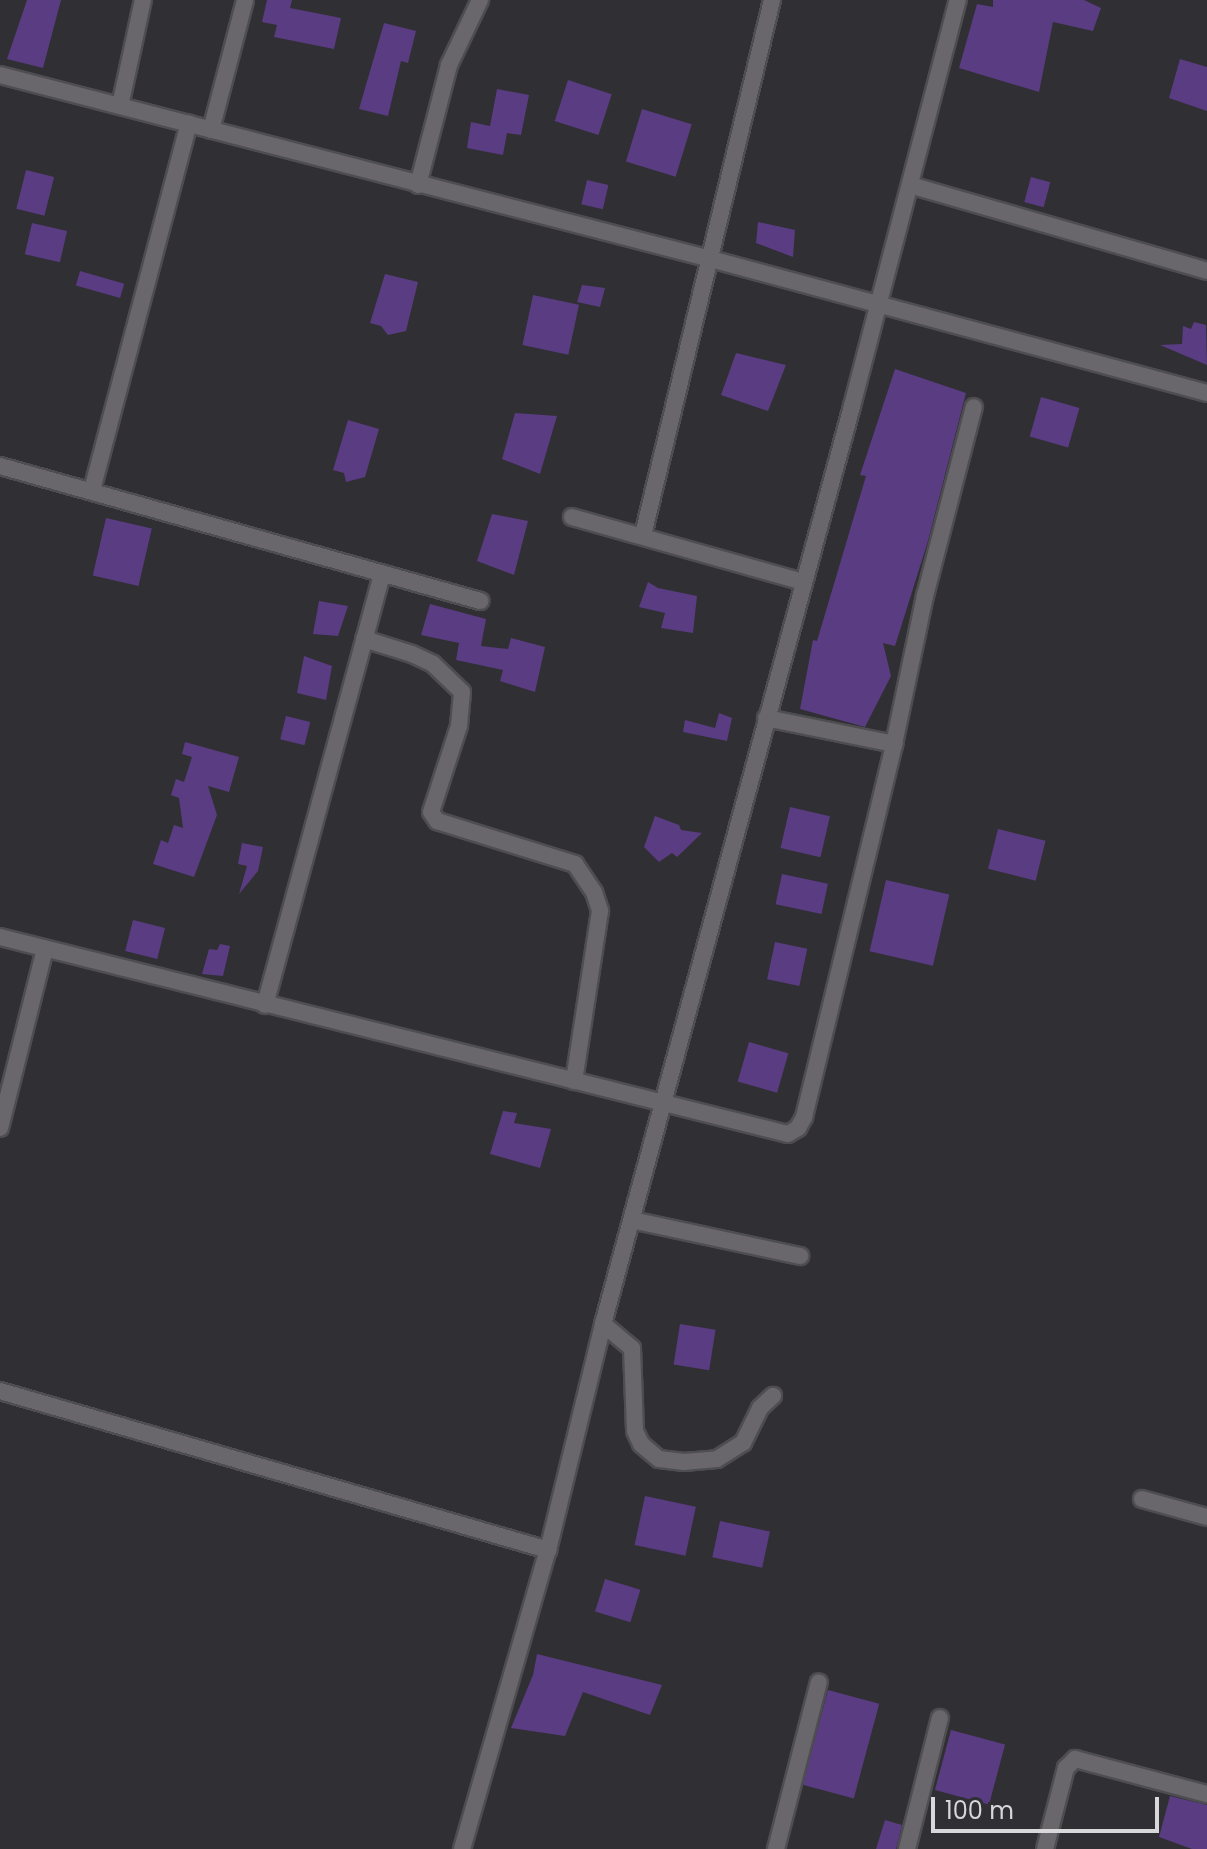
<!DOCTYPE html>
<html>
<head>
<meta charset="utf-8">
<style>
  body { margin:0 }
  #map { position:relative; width:1207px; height:1849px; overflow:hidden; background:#302f33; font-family:Poppins,sans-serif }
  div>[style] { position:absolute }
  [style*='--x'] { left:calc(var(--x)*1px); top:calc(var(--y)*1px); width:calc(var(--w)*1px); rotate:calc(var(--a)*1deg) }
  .building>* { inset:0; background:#5a3c82; transform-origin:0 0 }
  .roads { filter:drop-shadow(2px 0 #4e4d50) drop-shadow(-2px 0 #4e4d50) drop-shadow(0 2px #4e4d50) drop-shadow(0 -2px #4e4d50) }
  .minor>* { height:16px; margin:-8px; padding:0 8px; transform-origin:8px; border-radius:8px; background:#69676c }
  span { translate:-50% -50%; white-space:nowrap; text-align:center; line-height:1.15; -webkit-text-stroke:7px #302f33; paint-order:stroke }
  .scale { position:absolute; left:931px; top:1797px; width:228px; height:36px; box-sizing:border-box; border:4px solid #d8d7da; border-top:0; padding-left:10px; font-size:24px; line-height:28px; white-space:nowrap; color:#d8d7da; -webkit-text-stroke:6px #302f33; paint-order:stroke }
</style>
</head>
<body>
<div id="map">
  <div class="building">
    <i style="clip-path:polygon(27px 0,61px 0,43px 68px,7px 59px)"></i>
    <i style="clip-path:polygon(267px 0,292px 0,290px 8px,341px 18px,334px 49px,274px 37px,277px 25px,262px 22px)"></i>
    <i style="clip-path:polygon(993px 0,1084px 0,1101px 8px,1093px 31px,1053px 22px,1039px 92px,959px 68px,977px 4px,993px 7px)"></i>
    <i style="clip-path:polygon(384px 23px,416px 31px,408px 63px,401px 61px,388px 116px,359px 109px)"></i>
    <i style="clip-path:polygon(1180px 59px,1207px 67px,1207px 111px,1169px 98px)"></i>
    <i style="left:568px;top:80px;width:46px;height:43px;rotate:18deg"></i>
    <i style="clip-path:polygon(497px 89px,529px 95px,521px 135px,507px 133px,503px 155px,467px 148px,471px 122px,490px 126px)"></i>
    <i style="left:642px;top:109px;width:52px;height:55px;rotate:17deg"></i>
    <i style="left:26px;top:170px;width:29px;height:40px;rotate:14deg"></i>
    <i style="left:1031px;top:177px;width:20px;height:26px;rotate:15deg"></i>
    <i style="left:587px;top:180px;width:22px;height:25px;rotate:13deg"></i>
    <i style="clip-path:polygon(758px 222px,795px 230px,793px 257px,756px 243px)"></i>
    <i style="left:32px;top:223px;width:36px;height:32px;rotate:13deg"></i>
    <i style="left:80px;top:271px;width:46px;height:15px;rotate:16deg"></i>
    <i style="clip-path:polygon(385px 274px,418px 282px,406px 331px,388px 335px,381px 326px,370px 323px)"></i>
    <i style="clip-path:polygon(582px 285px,605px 288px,600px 307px,577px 302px)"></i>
    <i style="left:533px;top:295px;width:47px;height:51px;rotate:12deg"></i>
    <i style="clip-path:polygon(1194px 322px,1206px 325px,1207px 365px,1160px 345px,1182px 344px,1183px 326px,1191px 329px)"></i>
    <i style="clip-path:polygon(736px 353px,786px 365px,768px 411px,721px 395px)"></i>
    <i style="clip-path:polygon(895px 369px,966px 393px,928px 541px,895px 646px,883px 643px,891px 676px,865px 727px,800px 709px,813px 640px,817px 641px,866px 476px,860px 475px)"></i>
    <i style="left:1041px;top:397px;width:40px;height:41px;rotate:16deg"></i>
    <i style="clip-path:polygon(515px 413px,557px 416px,540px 474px,502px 459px)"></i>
    <i style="clip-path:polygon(348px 420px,379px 429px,365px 477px,346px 482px,344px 473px,333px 470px)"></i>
    <i style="clip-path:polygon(492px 514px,528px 521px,514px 575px,477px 561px)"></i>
    <i style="left:106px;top:518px;width:47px;height:59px;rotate:13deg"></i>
    <i style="clip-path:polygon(648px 582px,658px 588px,697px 596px,693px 633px,661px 628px,665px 613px,639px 607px)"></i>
    <i style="clip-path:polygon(319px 601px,348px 606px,338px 636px,313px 634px)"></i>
    <i style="clip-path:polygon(430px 604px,486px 619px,481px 646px,508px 649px,511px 638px,545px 647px,535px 692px,500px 681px,503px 670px,456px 660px,459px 643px,421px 635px)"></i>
    <i style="clip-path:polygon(304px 656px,332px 666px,326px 700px,297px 693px)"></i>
    <i style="clip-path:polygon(719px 713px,732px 718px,727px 741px,683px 732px,685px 720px,715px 728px)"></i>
    <i style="left:286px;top:716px;width:25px;height:24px;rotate:14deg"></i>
    <i style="clip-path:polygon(185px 742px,239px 757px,229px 792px,208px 786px,217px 815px,194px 877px,153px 864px,161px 840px,168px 843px,174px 825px,183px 828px,179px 798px,171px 795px,176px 779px,184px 782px,192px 757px,182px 754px)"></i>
    <i style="left:790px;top:807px;width:41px;height:42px;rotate:13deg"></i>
    <i style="clip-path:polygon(655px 816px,679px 825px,681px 830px,702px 833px,677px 857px,672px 853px,659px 862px,644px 847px)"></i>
    <i style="left:998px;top:829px;width:49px;height:41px;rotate:14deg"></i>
    <i style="clip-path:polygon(242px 843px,263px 847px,258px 871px,239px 894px,247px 866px,238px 864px)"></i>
    <i style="left:782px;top:874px;width:47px;height:31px;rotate:12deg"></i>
    <i style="left:886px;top:880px;width:65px;height:73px;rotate:13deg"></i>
    <i style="left:133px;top:920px;width:33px;height:32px;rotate:14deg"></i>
    <i style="left:775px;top:942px;width:33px;height:38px;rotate:12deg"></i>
    <i style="clip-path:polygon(220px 944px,230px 946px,223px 976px,202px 974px,209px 949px,217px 950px)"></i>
    <i style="left:749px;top:1042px;width:41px;height:41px;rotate:16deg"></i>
    <i style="clip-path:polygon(503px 1111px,517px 1113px,514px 1123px,551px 1129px,540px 1168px,490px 1154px)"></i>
    <i style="left:680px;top:1324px;width:36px;height:41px;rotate:9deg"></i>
    <i style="left:645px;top:1496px;width:52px;height:50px;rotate:12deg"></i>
    <i style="left:720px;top:1521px;width:51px;height:37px;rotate:12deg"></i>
    <i style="left:605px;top:1579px;width:37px;height:34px;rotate:17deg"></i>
    <i style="clip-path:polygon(537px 1654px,662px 1685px,650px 1715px,583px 1692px,565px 1736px,511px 1728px,533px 1675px)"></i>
    <i style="left:828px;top:1690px;width:53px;height:98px;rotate:15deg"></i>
    <i style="left:951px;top:1730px;width:56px;height:62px;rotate:15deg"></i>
    <i style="clip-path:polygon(1170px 1796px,1207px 1805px,1207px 1849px,1192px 1849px,1159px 1837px)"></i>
    <i style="clip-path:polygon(885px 1820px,902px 1825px,896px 1849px,876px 1849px)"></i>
  </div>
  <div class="roads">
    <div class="minor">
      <i style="--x:0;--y:75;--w:730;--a:14.51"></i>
      <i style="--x:707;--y:258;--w:518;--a:15.11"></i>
      <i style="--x:120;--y:106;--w:108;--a:-77.8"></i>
      <i style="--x:211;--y:130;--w:134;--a:-75.3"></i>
      <i style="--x:418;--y:185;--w:124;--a:-75.5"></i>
      <i style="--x:449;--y:65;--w:72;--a:-64.5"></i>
      <i style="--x:910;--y:185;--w:309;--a:16.1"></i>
      <i style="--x:0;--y:466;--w:499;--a:15.7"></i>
      <i style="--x:92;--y:490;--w:379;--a:-75.2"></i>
      <i style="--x:572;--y:517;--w:240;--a:15.7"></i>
      <i style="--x:643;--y:535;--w:550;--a:-76.44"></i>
      <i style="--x:364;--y:639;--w:50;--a:17.4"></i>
      <i style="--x:412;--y:654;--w:23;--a:25"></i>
      <i style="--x:433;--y:664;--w:40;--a:44"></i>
      <i style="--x:462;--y:692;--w:34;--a:95"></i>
      <i style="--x:459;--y:726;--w:90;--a:108"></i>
      <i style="--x:431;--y:812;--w:11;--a:56"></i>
      <i style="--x:437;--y:821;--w:145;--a:17.3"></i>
      <i style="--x:575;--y:864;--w:34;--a:56"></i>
      <i style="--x:594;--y:892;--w:20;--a:72"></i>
      <i style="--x:600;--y:911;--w:172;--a:98.7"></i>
      <i style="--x:766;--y:718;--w:131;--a:11.5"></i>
      <i style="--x:0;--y:937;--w:812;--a:14.04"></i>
      <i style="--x:788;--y:1134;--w:12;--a:-31"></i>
      <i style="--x:798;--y:1128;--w:13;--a:-61"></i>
      <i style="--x:804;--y:1117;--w:384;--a:-76.4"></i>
      <i style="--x:894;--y:744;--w:151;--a:-78.2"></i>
      <i style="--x:925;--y:596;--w:195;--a:-75.5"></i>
      <i style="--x:265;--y:1005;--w:446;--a:-74.8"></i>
      <i style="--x:0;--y:1128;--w:185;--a:-75.9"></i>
      <i style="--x:632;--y:1220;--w:172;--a:12.1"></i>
      <i style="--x:603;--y:1324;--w:38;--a:40"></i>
      <i style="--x:632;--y:1348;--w:83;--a:87.9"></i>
      <i style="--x:635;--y:1431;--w:14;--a:65"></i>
      <i style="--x:641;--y:1444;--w:23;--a:40"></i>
      <i style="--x:659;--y:1459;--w:25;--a:7"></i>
      <i style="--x:684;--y:1462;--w:33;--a:-5"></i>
      <i style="--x:717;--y:1459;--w:31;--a:-32"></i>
      <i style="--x:743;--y:1443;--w:39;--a:-64"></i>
      <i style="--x:760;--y:1408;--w:18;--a:-43"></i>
      <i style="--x:0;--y:1391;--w:571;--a:16.18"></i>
      <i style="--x:1142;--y:1499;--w:67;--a:15.5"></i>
      <i style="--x:462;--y:1849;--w:311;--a:-74"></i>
      <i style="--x:548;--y:1550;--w:233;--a:-76.3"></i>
      <i style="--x:603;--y:1324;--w:951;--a:-74.82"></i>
      <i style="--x:852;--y:406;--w:420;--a:-75.4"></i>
      <i style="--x:776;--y:1849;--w:172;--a:-75.6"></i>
      <i style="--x:907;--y:1849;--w:135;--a:-75.9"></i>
      <i style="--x:1045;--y:1849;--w:84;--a:-75.5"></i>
      <i style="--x:1066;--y:1768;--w:13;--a:-45"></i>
      <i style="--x:1075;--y:1759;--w:137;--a:14.9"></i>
    </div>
  </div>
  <div class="scale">100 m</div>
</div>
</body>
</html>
